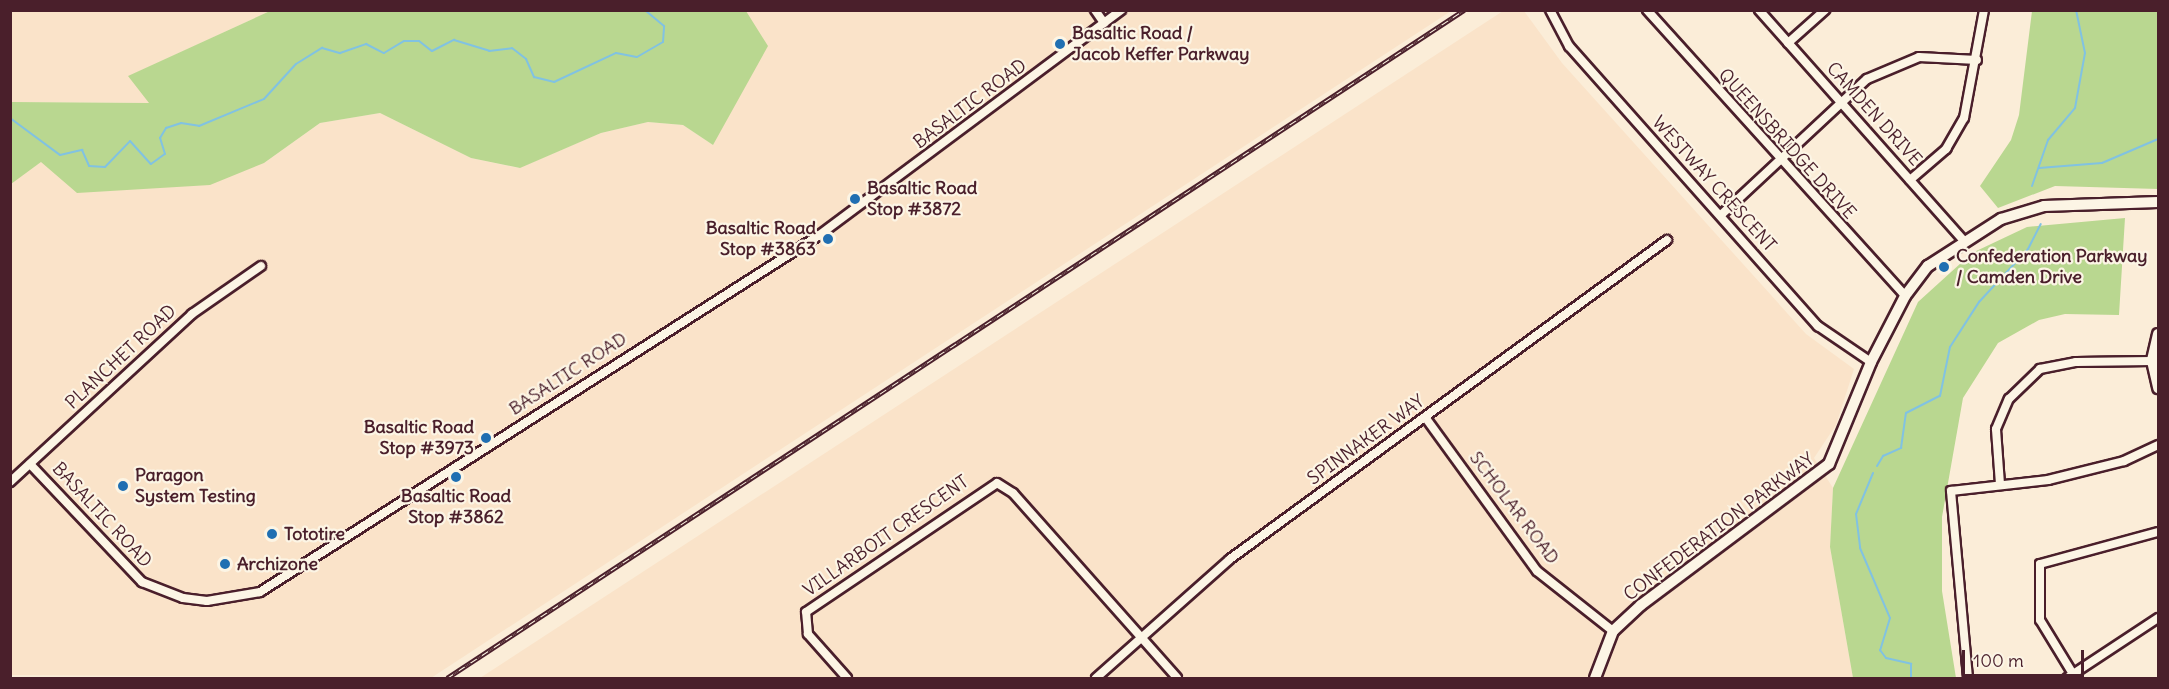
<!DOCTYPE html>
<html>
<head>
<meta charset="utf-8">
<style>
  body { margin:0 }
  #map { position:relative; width:2169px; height:689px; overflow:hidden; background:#fbedd8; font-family:Delius,sans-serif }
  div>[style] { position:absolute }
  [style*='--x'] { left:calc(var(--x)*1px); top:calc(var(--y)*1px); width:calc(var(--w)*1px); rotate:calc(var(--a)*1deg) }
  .built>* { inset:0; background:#fae3c9 }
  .green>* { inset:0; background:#b9d790 }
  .stream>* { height:2px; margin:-1px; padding:0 1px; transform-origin:1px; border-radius:1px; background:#81c2e2 }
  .roads { filter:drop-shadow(2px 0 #4a1f2b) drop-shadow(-2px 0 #4a1f2b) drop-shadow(0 2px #4a1f2b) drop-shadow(0 -2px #4a1f2b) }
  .minor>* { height:8px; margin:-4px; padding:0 4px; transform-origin:4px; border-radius:4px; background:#fcf5e5 }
  .tertiary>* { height:10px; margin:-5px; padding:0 5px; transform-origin:5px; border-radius:5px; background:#fcf5e5 }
  .rail>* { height:4.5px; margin-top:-2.25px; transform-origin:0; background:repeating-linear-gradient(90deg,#fcf5e5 0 7px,#4a1f2b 0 14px); box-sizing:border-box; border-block:2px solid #4a1f2b }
  .dots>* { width:16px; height:16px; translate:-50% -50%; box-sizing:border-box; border:3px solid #fcf5e5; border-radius:50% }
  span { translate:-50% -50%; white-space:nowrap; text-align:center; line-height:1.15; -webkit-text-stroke:4.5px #fcf5e5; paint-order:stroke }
  .poi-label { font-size:18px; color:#4a1f2b; font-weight:700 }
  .left { translate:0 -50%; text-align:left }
  .right { translate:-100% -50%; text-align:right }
  .street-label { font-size:18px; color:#4a1f2b }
  .frame { position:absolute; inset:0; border:12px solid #4a1f2b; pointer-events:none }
  .scale { position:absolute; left:1962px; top:650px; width:122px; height:27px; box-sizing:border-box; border:3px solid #4a1f2b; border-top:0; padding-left:8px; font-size:18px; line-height:21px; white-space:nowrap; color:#4a1f2b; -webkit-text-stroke:4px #fcf5e5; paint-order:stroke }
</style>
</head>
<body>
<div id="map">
  <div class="built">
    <i style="clip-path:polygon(11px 11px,270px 11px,129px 76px,150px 103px,11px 102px)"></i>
    <i style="clip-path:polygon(746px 11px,1451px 11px,431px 678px,11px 675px,10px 184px,41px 162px,264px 163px,320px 123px,380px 113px,471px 158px,519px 168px,601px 133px,648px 122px,683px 125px,713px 145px)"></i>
    <i style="clip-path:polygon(1503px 11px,1524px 11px,1562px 63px,1806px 334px,1854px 369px,1836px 425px,1814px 458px,1833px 488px,1830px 547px,1853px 678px,480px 678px)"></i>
  </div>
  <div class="green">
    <i style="clip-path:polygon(550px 10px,746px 11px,768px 46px,713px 145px,683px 125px,648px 122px,601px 133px,520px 168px,471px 158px,380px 113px,320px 123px,264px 163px,210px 185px,77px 193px,41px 162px,11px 184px,11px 102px,149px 103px,128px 76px,270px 11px)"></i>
    <i style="clip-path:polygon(2032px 11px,2158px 11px,2158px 189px,2055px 186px,1998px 208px,1980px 186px,2011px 140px,2019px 115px)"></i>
    <i style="clip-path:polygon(2125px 218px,2119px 315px,2065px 314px,2039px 320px,1998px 343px,1963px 398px,1942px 517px,1942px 591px,1956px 678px,1853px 678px,1830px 547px,1833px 488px,1918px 302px,1972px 253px,2027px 227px)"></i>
  </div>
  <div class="stream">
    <i style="--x:10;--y:118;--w:62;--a:36.5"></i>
    <i style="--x:60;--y:155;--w:23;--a:-13"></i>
    <i style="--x:82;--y:150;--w:17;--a:66"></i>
    <i style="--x:89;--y:166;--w:16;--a:4"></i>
    <i style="--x:105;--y:167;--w:36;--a:-46"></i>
    <i style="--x:130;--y:141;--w:31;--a:48"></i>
    <i style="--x:151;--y:164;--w:17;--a:-36"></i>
    <i style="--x:165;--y:154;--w:17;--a:-107"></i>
    <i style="--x:160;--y:138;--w:12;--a:-59"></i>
    <i style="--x:166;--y:128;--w:16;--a:-18"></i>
    <i style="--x:181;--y:123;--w:18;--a:9"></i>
    <i style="--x:199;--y:126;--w:70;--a:-22.6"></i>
    <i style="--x:264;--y:99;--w:47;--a:-47.6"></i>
    <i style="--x:296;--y:64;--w:31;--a:-32"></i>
    <i style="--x:322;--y:48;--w:19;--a:16"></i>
    <i style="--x:340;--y:53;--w:28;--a:-19"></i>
    <i style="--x:366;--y:44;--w:20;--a:27"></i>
    <i style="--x:384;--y:53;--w:23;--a:-31"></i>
    <i style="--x:404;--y:41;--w:15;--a:0"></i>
    <i style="--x:419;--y:41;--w:16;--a:38"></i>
    <i style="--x:432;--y:51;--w:25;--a:-27"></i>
    <i style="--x:454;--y:40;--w:37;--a:17"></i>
    <i style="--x:489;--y:51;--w:23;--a:-7"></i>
    <i style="--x:512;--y:48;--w:18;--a:38"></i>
    <i style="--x:526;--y:59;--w:20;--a:66"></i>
    <i style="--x:534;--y:77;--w:21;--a:14"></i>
    <i style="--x:554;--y:82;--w:68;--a:-25.1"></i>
    <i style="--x:616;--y:53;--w:21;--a:11"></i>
    <i style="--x:637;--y:57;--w:30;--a:-30"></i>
    <i style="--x:663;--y:42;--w:16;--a:-86"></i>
    <i style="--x:664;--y:26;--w:25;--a:-140"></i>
    <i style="--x:2039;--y:168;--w:63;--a:-4.5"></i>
    <i style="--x:2102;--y:163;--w:61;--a:-23.2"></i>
    <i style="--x:2032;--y:186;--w:49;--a:-70.8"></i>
    <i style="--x:2048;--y:140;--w:42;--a:-49.8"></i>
    <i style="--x:2075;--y:108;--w:56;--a:-79.7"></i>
    <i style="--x:2085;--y:53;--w:44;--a:-101.8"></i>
    <i style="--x:1877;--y:466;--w:12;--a:-59"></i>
    <i style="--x:1883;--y:456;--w:20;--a:-24"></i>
    <i style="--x:1901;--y:448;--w:35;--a:-82"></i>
    <i style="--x:1906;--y:413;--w:38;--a:-27"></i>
    <i style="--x:1940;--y:396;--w:50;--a:-78.5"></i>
    <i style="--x:1950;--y:347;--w:54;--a:-57.2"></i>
    <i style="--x:1979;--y:302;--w:72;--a:-47.2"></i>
    <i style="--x:2028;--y:249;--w:28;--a:-63"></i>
    <i style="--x:1873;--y:473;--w:44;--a:112.5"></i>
    <i style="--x:1856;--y:514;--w:34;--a:83"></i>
    <i style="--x:1860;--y:548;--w:76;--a:66.8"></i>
    <i style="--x:1890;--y:618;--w:34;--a:107"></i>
    <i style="--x:1880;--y:650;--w:10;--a:53"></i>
    <i style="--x:1886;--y:658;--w:26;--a:13"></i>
    <i style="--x:1911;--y:664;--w:14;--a:90"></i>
  </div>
  <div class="roads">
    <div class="minor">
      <i style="--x:1095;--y:10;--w:16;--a:55"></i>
      <i style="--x:1550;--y:10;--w:41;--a:62.2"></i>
      <i style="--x:1569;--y:46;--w:375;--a:48.4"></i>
      <i style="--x:1818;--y:326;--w:64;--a:34.2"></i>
      <i style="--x:1647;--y:10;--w:385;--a:47.9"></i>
      <i style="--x:1759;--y:10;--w:307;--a:48.4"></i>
      <i style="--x:1788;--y:43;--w:50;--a:-41.7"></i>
      <i style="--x:1910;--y:180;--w:48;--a:-40.7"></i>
      <i style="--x:1946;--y:149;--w:36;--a:-60"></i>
      <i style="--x:1964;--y:118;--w:110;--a:-79.5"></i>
      <i style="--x:1722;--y:214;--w:198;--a:-43"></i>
      <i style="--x:1867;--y:79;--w:56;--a:-22.9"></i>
      <i style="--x:1919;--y:57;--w:58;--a:3"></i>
      <i style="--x:1425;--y:417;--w:190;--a:54"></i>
      <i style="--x:1537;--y:571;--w:97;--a:38.3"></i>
      <i style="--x:30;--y:464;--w:163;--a:46.5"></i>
      <i style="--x:142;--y:582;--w:44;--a:21.3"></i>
      <i style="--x:183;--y:598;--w:24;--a:7"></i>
      <i style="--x:207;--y:601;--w:54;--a:-9.6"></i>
      <i style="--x:260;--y:592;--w:662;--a:-32.54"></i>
      <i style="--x:818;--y:236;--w:378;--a:-36.7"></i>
      <i style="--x:10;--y:482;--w:248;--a:-42.7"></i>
      <i style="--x:192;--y:314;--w:84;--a:-34.8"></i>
      <i style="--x:2000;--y:484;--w:55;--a:-94.2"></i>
      <i style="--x:1996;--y:429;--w:33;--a:-67"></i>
      <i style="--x:2009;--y:399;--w:43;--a:-44.1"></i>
      <i style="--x:2040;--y:369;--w:37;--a:-11"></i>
      <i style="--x:2076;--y:362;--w:76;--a:-0.8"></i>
      <i style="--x:2073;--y:674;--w:63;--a:-121.4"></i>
      <i style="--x:2040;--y:620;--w:56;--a:-90"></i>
      <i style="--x:2040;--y:564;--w:122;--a:-15.2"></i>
      <i style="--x:847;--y:678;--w:59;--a:-131.6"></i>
      <i style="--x:808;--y:634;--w:22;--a:-95"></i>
      <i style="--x:806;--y:612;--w:230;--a:-34"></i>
      <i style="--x:997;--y:483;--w:19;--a:32"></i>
      <i style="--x:1013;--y:493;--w:247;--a:48.4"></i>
      <i style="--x:1096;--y:678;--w:179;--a:-41.6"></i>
      <i style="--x:1230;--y:559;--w:541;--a:-36.13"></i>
      <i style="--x:1968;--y:678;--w:188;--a:-95.2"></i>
      <i style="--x:1951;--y:491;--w:98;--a:-6.5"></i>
      <i style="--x:2048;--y:480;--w:78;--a:-14"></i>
      <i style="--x:2124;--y:461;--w:38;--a:-25"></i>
      <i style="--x:2067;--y:678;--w:109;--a:-33.4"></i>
    </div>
    <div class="tertiary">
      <i style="--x:2158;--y:334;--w:28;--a:103"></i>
      <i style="--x:2152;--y:361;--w:28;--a:77"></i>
      <i style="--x:1595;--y:678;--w:50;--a:-69"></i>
      <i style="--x:1613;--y:631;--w:38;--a:-43"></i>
      <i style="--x:1641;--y:605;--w:235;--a:-36.9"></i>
      <i style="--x:1829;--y:464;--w:110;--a:-67.6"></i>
      <i style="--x:1871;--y:362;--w:74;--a:-62.7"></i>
      <i style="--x:1905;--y:296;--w:38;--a:-53"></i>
      <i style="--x:1928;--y:266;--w:87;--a:-32.8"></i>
      <i style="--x:2001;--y:219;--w:45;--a:-16.8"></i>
      <i style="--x:2044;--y:206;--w:114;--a:-2"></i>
    </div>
  </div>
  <div class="rail">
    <i style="--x:447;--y:678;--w:1217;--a:-33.3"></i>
  </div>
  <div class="dots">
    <i style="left:1060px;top:44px;background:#1f6fb2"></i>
    <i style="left:855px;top:199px;background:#1f6fb2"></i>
    <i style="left:828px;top:239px;background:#1f6fb2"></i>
    <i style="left:1944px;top:267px;background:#1f6fb2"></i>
    <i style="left:486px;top:438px;background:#1f6fb2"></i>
    <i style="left:456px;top:477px;background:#1f6fb2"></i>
    <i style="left:123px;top:486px;background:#1f6fb2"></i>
    <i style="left:272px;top:534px;background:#1f6fb2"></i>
    <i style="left:225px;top:564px;background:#1f6fb2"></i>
  </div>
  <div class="poi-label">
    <span class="left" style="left:1072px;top:44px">Basaltic Road /<br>Jacob Keffer Parkway</span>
    <span class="left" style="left:867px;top:199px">Basaltic Road<br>Stop #3872</span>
    <span class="right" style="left:816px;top:239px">Basaltic Road<br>Stop #3863</span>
    <span class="left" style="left:1956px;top:267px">Confederation Parkway<br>/ Camden Drive</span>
    <span class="right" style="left:474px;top:438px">Basaltic Road<br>Stop #3973</span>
    <span class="left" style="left:135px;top:486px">Paragon<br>System Testing</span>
    <span style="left:456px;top:507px">Basaltic Road<br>Stop #3862</span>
    <span class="left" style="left:284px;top:534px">Tototire</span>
    <span class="left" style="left:237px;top:564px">Archizone</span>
  </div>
  <div class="street-label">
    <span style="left:970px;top:104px;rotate:-37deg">BASALTIC ROAD</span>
    <span style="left:1874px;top:114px;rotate:48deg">CAMDEN DRIVE</span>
    <span style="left:1787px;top:144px;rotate:48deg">QUEENSBRIDGE DRIVE</span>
    <span style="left:1714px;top:184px;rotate:48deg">WESTWAY CRESCENT</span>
    <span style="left:121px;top:357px;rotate:-43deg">PLANCHET ROAD</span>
    <span style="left:568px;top:374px;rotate:-33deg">BASALTIC ROAD</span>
    <span style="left:1366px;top:440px;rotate:-36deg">SPINNAKER WAY</span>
    <span style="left:1514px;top:508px;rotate:53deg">SCHOLAR ROAD</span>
    <span style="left:102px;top:515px;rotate:47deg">BASALTIC ROAD</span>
    <span style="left:1719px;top:527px;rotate:-37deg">CONFEDERATION PARKWAY</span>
    <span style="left:886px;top:536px;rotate:-35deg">VILLARBOIT CRESCENT</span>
  </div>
  <div class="frame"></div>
  <div class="scale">100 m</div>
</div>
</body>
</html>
